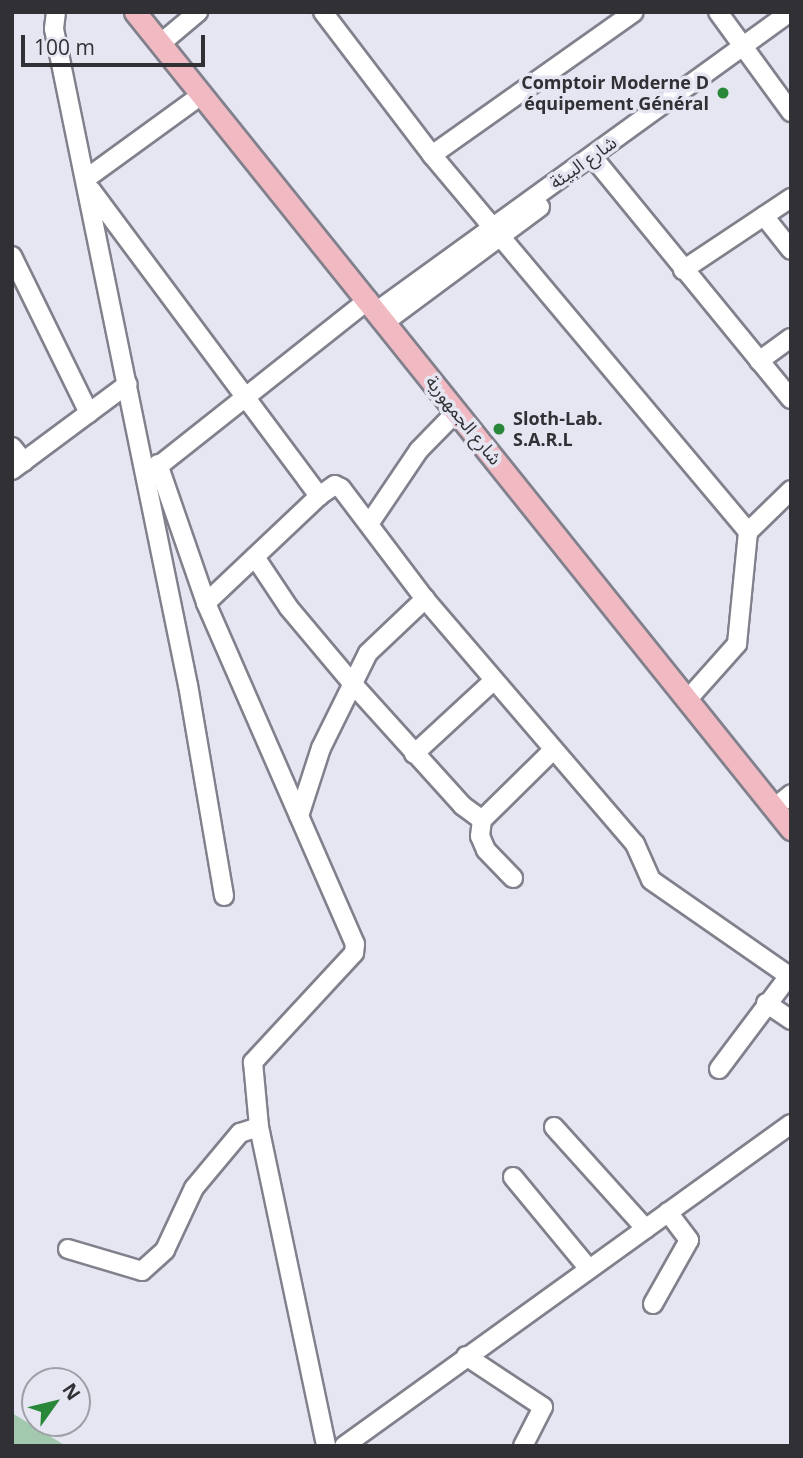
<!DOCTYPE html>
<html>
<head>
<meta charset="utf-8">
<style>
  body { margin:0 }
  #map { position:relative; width:803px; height:1458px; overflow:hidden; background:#e5e6f2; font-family:"Open Sans","Noto Sans Arabic",sans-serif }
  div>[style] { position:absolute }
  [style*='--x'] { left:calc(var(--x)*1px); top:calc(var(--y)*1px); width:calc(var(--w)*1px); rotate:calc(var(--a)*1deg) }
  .green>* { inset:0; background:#a2c8ad }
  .roads { filter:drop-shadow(2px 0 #80818c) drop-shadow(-2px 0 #80818c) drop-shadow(0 2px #80818c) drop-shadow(0 -2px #80818c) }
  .minor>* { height:18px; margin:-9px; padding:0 9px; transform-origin:9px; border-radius:9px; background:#fff }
  .major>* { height:21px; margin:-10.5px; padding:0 10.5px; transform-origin:10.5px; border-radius:10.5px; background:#f1bac3 }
  .dots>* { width:19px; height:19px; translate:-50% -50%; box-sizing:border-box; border:4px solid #e5e6f2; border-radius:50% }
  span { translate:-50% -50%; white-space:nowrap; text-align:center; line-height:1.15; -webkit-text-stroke:7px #e5e6f2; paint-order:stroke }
  .poi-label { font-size:18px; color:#313135; font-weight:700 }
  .right { translate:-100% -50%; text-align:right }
  .left { translate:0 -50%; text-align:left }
  .street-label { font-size:18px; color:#313135 }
  .frame { position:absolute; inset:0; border:14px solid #313135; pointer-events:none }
  .north { position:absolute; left:21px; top:1367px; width:70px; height:70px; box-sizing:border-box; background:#e5e6f2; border:2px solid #9d9ea6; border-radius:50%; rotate:56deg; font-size:19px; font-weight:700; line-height:28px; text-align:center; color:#313135 }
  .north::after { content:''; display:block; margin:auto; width:24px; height:32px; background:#298739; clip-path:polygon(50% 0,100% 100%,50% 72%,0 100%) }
  .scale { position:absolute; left:21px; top:35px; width:184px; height:32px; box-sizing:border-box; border:4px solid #313135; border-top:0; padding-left:9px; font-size:21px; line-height:24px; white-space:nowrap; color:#313135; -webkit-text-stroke:5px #e5e6f2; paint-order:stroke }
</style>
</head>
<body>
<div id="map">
  <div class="green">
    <i style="clip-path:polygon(12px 1413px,66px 1446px,12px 1446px)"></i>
  </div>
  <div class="roads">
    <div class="minor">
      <i style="--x:56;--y:12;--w:17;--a:97"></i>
      <i style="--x:54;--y:29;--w:670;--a:78.46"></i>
      <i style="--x:188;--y:685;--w:214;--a:80.3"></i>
      <i style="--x:323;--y:12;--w:180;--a:52.7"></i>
      <i style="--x:432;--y:155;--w:492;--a:50"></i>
      <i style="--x:718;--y:12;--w:124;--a:53.9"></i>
      <i style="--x:160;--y:44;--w:50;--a:-40.1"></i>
      <i style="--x:432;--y:155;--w:247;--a:-35.3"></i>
      <i style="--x:592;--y:156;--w:314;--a:50.7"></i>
      <i style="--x:87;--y:178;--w:140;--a:-36"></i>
      <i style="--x:91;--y:190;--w:382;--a:53.3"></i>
      <i style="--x:764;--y:216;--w:43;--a:51.5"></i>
      <i style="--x:12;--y:256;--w:175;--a:63.9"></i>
      <i style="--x:683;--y:270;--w:130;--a:-33.7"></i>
      <i style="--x:377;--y:311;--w:510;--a:-35.9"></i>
      <i style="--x:385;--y:322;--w:193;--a:-36.6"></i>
      <i style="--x:759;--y:361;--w:39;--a:-36"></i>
      <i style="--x:12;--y:447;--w:19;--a:51"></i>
      <i style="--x:158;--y:464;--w:147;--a:70.9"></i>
      <i style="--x:206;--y:603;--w:372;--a:66.4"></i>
      <i style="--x:355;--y:944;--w:9;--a:96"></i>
      <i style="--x:354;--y:953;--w:149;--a:132.8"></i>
      <i style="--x:253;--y:1062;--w:65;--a:84.7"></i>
      <i style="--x:259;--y:1127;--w:326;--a:78.1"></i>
      <i style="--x:12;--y:470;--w:144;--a:-36.6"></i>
      <i style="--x:151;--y:472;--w:277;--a:-38.4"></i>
      <i style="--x:369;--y:524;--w:89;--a:-56"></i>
      <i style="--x:419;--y:450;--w:54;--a:-45.7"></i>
      <i style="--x:255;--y:557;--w:61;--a:56.3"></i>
      <i style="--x:289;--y:608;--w:97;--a:50"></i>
      <i style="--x:351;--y:682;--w:167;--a:47.9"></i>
      <i style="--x:463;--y:806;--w:24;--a:36"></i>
      <i style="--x:206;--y:603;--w:156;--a:-43.4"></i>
      <i style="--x:319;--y:496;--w:19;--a:-35"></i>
      <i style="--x:335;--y:485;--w:7;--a:27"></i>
      <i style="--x:341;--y:488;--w:139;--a:52.9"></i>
      <i style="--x:425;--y:599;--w:323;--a:49.4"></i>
      <i style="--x:635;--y:844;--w:39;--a:66"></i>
      <i style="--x:651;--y:880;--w:168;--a:34.8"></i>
      <i style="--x:688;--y:699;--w:74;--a:-48.3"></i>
      <i style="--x:737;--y:644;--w:113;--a:-84.4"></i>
      <i style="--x:748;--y:532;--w:60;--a:-44.3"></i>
      <i style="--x:414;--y:754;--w:108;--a:-42.7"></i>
      <i style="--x:774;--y:808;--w:22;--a:-39"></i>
      <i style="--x:299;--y:816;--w:71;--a:-72.1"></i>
      <i style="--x:321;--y:748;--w:106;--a:-63.7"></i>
      <i style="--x:368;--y:653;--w:79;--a:-43.5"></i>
      <i style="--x:513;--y:878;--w:39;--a:-134"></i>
      <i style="--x:486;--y:850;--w:15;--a:-113"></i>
      <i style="--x:480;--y:836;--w:16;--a:-83"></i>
      <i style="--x:482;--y:820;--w:100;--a:-44.6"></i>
      <i style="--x:766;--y:1003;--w:30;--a:34"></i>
      <i style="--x:719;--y:1069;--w:120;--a:-53.1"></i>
      <i style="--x:554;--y:1127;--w:137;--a:48"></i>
      <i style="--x:513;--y:1177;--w:119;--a:50.4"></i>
      <i style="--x:68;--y:1249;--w:77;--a:16.6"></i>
      <i style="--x:142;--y:1271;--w:31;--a:-42"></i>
      <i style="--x:165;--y:1250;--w:68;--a:-64.9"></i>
      <i style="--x:194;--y:1188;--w:72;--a:-50.1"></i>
      <i style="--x:240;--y:1133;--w:20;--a:-18"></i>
      <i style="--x:653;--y:1304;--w:73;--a:-60.6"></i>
      <i style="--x:689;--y:1240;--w:35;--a:-127"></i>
      <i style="--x:466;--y:1356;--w:92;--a:33.5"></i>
      <i style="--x:543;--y:1407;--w:44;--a:117.1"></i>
      <i style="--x:344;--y:1446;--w:551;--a:-35.77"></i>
    </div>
    <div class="major">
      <i style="--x:135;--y:12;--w:1048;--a:51.24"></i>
    </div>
  </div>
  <div class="dots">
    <i style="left:723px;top:93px;background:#298739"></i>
    <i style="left:499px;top:429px;background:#298739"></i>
  </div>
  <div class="poi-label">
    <span class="right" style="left:709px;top:93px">Comptoir Moderne D<br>équipement Général</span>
    <span class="left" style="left:513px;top:429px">Sloth-Lab.<br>S.A.R.L</span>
  </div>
  <div class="street-label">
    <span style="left:583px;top:162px;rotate:-35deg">شارع البيئة</span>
    <span style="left:464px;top:420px;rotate:51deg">شارع الجمهورية</span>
  </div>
  <div class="frame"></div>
  <div class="north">N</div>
  <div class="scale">100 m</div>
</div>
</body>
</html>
